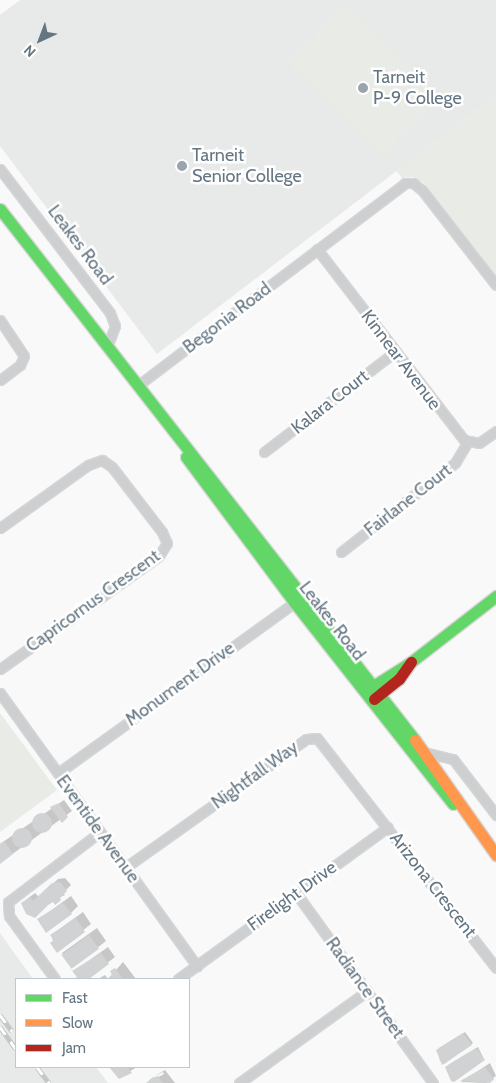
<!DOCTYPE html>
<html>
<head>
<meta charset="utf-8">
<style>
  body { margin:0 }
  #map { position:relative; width:496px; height:1083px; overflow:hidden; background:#f9f9f9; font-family:Cabin,sans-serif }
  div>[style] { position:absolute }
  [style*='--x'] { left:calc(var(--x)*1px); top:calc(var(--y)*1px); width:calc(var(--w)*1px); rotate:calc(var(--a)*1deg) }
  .built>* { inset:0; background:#e8e9e9 }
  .green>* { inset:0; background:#e8ebe6; transform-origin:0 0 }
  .shadow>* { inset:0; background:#0003 }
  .building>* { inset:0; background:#d0d2d3; transform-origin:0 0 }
  .round { border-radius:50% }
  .roads { filter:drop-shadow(1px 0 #d5d6d7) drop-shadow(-1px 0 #d5d6d7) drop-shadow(0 1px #d5d6d7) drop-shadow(0 -1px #d5d6d7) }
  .street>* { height:9px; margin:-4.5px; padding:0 4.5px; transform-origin:4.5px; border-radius:4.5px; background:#cecfd0 }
  .fast>* { height:11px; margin:-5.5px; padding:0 5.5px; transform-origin:5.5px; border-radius:5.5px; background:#63d668 }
  .slow>* { height:11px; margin:-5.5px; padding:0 5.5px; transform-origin:5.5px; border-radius:5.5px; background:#ff974d }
  .jam>* { height:11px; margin:-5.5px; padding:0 5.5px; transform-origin:5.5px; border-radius:5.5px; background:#b3261e }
  .rail>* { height:5px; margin-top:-2.5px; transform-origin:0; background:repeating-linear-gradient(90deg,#fff 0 9px,#c3c5c6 0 18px); box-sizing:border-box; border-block:1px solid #c3c5c6 }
  .dots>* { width:14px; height:14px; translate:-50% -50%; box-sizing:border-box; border:2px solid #fff; border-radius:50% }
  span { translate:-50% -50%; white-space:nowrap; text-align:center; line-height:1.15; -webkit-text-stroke:5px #fff; paint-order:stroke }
  .poi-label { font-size:18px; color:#657683 }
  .left { translate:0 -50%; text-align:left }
  .street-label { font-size:18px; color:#657683 }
  .legend { position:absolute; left:15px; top:978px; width:175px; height:90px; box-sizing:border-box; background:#fff; border:1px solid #c1c8cd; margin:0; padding:6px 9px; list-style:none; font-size:15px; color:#657683 }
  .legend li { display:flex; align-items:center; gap:10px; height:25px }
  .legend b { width:25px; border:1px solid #c1c8cd }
  .north { position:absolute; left:15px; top:15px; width:50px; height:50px; -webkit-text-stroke:4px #fff; paint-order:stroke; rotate:223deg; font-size:14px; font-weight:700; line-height:20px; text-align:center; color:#657683 }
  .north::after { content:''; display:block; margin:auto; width:18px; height:22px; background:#657683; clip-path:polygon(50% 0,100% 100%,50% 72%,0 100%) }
</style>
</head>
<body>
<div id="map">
  <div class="built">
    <i style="clip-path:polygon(20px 0,496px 0,496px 95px,157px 354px,0 146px,0 15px)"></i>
    <i style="clip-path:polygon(0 933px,33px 979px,16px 979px,16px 1067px,96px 1067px,108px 1083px,0 1083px)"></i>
  </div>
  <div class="green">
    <i style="left:344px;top:4px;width:134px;height:82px;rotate:44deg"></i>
    <i style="clip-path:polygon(496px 95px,496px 276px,424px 183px,413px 177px,402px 178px,396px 171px)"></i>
    <i style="clip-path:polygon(0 713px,57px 790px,0 832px)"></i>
  </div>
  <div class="shadow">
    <i style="clip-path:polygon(64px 800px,72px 811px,0 863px,0 844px)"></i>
    <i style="clip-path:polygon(65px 878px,71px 885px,63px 893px,65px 895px,53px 900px,35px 917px,27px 899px,35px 893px,39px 897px,58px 879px)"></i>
    <i style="clip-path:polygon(71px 896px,78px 906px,71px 913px,39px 919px)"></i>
    <i style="clip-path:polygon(83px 912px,91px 924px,57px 951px,51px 935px)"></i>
    <i style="clip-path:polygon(97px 928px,106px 941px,72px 968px,62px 953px)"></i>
    <i style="clip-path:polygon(108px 947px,115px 957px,86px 979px,78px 979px,74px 971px)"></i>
    <i style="clip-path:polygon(123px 962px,136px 979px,98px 979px,105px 975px,108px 979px)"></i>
    <i style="clip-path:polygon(465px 1032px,473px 1043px,444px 1064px,439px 1059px,442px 1056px,439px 1048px)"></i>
    <i style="clip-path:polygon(478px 1047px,484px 1059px,448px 1065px)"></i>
    <i style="clip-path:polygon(490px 1063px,496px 1076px,486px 1083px,461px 1082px)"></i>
    <i style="clip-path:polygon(112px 1067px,137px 1067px,119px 1078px)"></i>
    <i style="clip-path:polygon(evenodd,165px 1070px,175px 1083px,147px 1083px,153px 1077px,165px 1070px,163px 1072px,164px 1074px,153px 1080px,153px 1077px,163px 1072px)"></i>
  </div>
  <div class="building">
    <i style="clip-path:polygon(59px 803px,68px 817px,62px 823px,50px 807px)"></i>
    <i class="round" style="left:32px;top:813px;width:20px;height:20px"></i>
    <i class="round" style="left:12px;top:828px;width:20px;height:20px"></i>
    <i style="clip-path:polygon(4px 841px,13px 854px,0 864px,0 844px)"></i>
    <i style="clip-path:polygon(60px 882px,67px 891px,60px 898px,61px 900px,55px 905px,53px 902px,48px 905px,35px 918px,26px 914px,21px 903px,30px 897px,33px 901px,52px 883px)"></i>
    <i style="clip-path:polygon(63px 903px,72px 914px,46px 933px,37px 919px)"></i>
    <i style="clip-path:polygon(76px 918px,85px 932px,57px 953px,50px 943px,54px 940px,50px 935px)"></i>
    <i style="left:89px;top:935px;width:17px;height:34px;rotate:54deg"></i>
    <i style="clip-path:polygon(101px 953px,109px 964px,89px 979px,74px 979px,77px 977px,72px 971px)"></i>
    <i style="clip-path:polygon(115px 968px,123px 979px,107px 979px,112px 975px,110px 971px)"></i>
    <i style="clip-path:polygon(463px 1033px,472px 1045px,442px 1065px,436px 1050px)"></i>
    <i style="clip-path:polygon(476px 1048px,485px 1060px,454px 1082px,451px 1081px,445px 1067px)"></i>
    <i style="clip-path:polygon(109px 1067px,127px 1067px,132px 1073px,119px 1079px)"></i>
    <i style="clip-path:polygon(485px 1067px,494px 1079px,490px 1083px,460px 1081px)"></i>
    <i style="clip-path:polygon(158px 1076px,163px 1083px,146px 1083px,152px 1078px)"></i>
  </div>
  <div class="roads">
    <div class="street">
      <i style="--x:0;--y:169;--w:181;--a:52.6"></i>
      <i style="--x:110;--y:313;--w:14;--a:69"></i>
      <i style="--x:115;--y:326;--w:22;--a:111"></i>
      <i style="--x:317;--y:249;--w:241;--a:52.4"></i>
      <i style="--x:464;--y:440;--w:15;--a:11"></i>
      <i style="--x:479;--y:443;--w:21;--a:-35"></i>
      <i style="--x:0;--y:320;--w:43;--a:56.3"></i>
      <i style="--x:24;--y:356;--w:10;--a:114"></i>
      <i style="--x:20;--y:365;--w:25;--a:143"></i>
      <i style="--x:137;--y:386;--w:336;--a:-37.1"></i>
      <i style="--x:405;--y:183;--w:8;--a:0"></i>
      <i style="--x:413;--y:183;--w:11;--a:38"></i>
      <i style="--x:422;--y:190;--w:120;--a:52.1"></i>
      <i style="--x:264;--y:452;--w:165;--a:-37.4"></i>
      <i style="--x:0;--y:528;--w:108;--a:-35.6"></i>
      <i style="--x:88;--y:465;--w:15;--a:-20"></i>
      <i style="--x:102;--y:460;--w:12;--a:35"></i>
      <i style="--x:112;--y:467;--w:82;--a:52.4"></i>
      <i style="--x:162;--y:532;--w:12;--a:66"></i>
      <i style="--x:167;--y:543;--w:15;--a:122"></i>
      <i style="--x:159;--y:556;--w:195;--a:144.6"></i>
      <i style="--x:341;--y:552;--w:145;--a:-38"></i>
      <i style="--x:455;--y:463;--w:23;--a:-59"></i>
      <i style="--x:0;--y:693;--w:337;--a:54.2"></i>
      <i style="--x:424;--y:752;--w:30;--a:14"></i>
      <i style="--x:453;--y:759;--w:71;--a:52.5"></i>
      <i style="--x:58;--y:773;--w:297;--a:-35.8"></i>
      <i style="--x:126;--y:867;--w:221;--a:-35.4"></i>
      <i style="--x:306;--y:739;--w:11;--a:-5"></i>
      <i style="--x:317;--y:738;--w:291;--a:52.1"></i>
      <i style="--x:296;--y:893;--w:234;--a:54.2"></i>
      <i style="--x:55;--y:979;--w:78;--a:-126.1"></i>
      <i style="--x:9;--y:916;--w:14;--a:-94"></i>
      <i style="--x:8;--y:902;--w:116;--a:-37.3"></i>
      <i style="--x:178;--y:979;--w:259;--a:-35.9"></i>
      <i style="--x:239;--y:1083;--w:158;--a:-35.7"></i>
    </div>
    <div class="fast">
      <i style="--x:0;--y:209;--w:674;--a:51.99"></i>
      <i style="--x:186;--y:457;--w:181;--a:53.3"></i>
      <i style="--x:294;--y:602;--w:257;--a:51.8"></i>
      <i style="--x:367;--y:690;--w:52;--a:-32.5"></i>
      <i style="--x:411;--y:662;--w:108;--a:-37.8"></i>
    </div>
    <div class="slow">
      <i style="--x:415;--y:740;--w:141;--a:54.8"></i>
    </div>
    <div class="jam">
      <i style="--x:374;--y:699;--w:32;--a:-39"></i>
      <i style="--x:399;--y:679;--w:21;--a:-55"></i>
    </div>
  </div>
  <div class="rail">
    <i style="--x:0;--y:1015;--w:20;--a:53"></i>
    <i style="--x:0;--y:1027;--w:27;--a:54"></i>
    <i style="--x:37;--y:1067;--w:20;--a:53"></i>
  </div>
  <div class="dots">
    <i style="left:363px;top:88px;background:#99a4ac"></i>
    <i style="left:182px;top:166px;background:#99a4ac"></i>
  </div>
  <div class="poi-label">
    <span class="left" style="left:373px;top:88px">Tarneit<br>P-9 College</span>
    <span class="left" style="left:192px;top:166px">Tarneit<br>Senior College</span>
  </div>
  <div class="street-label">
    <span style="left:80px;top:245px;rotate:53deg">Leakes Road</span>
    <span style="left:227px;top:318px;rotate:-37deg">Begonia Road</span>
    <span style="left:401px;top:360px;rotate:53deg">Kinnear Avenue</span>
    <span style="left:330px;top:402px;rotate:-38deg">Kalara Court</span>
    <span style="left:408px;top:500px;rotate:-38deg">Fairlane Court</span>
    <span style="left:93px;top:601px;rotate:-36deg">Capricornus Crescent</span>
    <span style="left:332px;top:621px;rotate:52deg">Leakes Road</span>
    <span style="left:180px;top:684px;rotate:-36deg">Monument Drive</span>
    <span style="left:255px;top:775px;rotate:-36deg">Nightfall Way</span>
    <span style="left:98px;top:829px;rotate:54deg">Eventide Avenue</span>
    <span style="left:433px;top:885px;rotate:52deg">Arizona Crescent</span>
    <span style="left:292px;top:896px;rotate:-36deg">Firelight Drive</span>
    <span style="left:365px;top:988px;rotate:54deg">Radiance Street</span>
  </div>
  <ul class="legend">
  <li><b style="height:6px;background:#63d668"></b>Fast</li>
  <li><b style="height:6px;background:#ff974d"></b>Slow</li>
  <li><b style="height:6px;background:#b3261e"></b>Jam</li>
  </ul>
  <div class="north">N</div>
</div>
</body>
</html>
